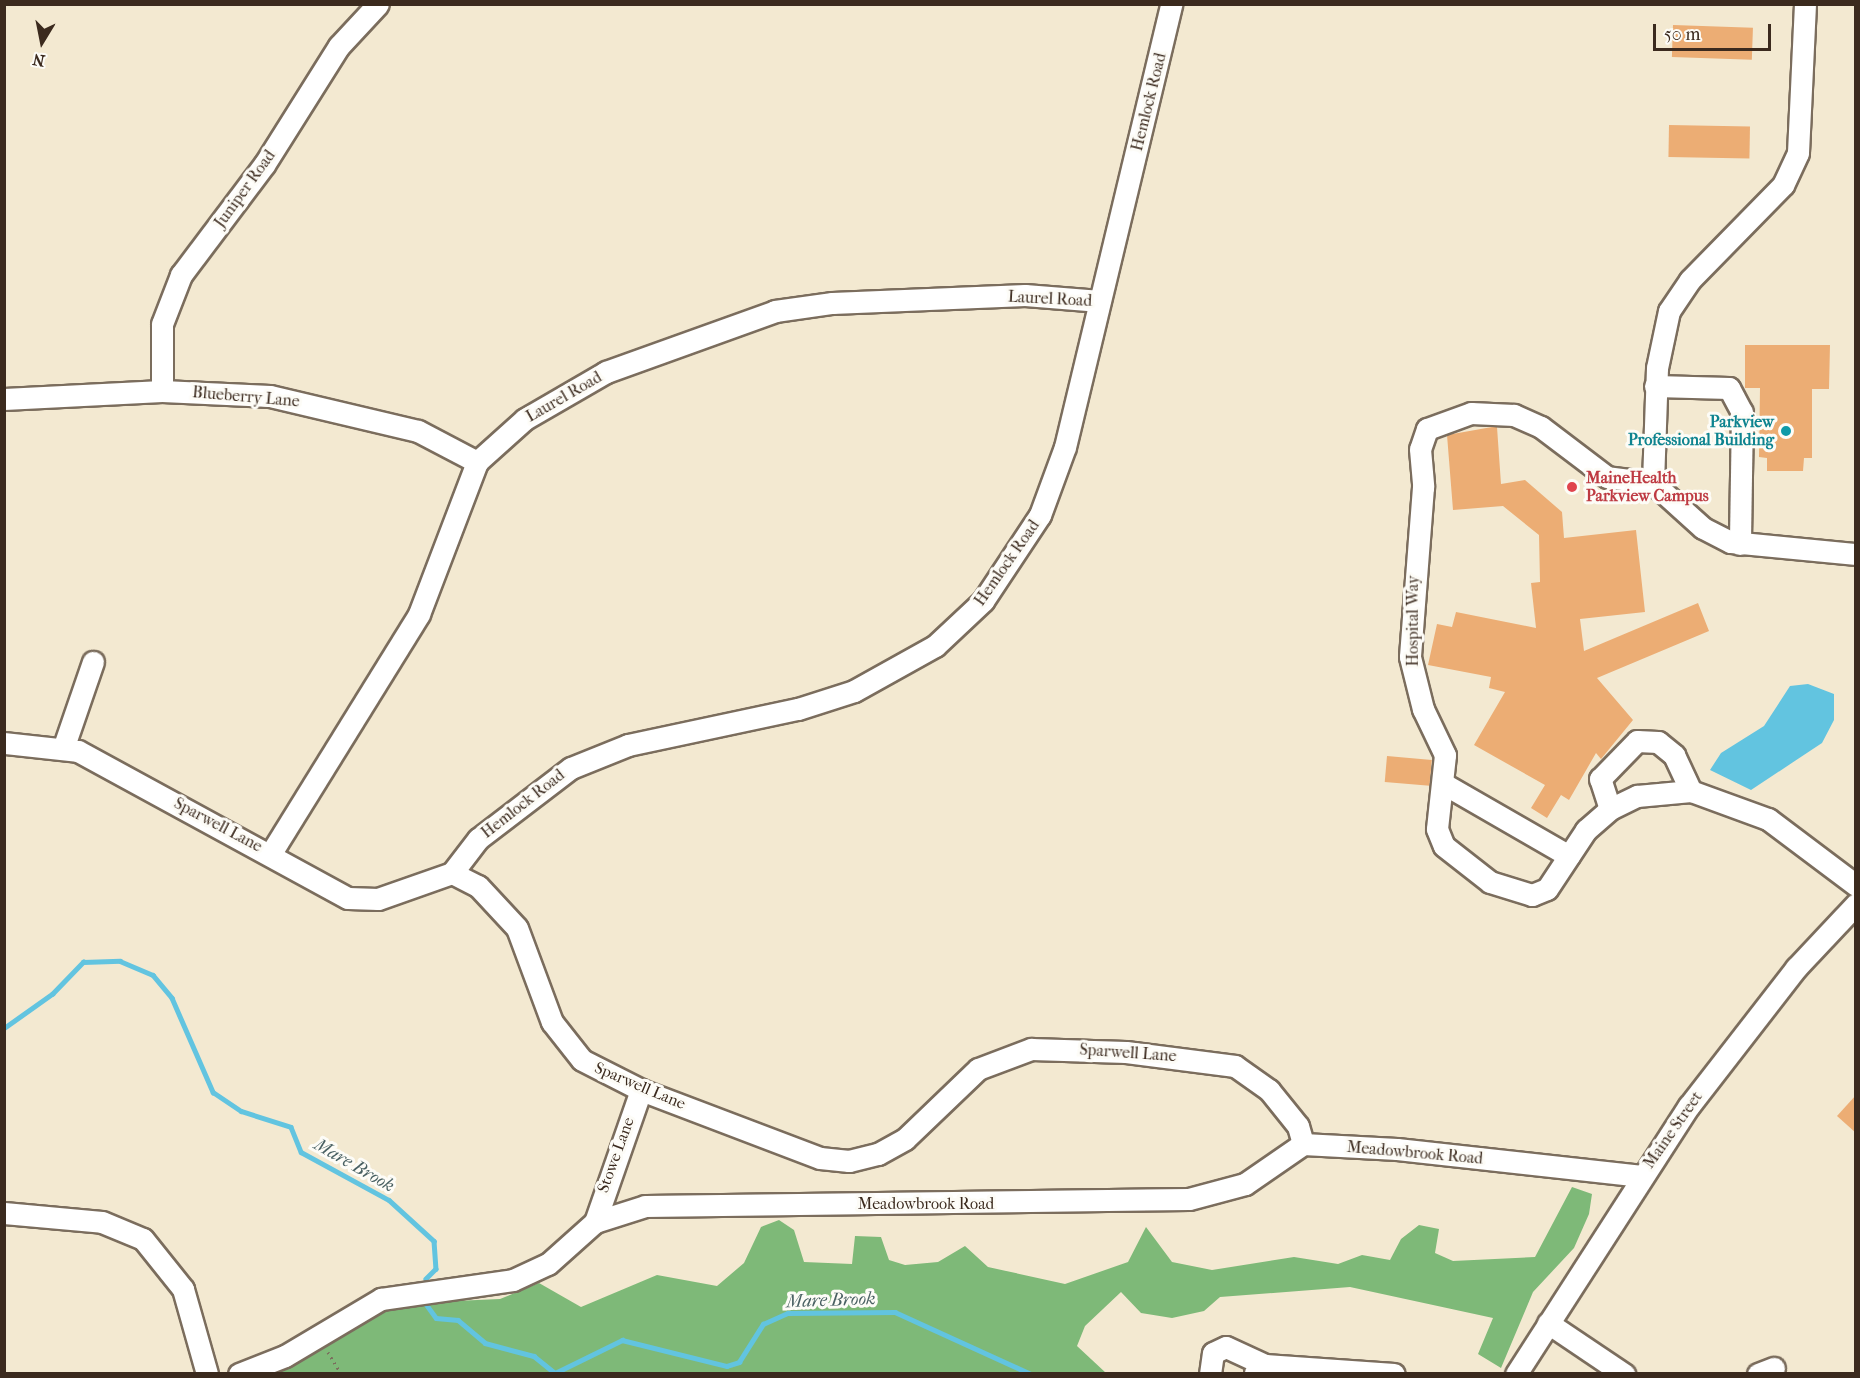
<!DOCTYPE html>
<html>
<head>
<meta charset="utf-8">
<style>
  body { margin:0 }
  #map { position:relative; width:1860px; height:1378px; overflow:hidden; background:#f3e9d1; font-family:"IM FELL French Canon",serif }
  div>[style] { position:absolute }
  [style*='--x'] { left:calc(var(--x)*1px); top:calc(var(--y)*1px); width:calc(var(--w)*1px); rotate:calc(var(--a)*1deg) }
  .forest>* { inset:0; background:#7eb978 }
  .water>* { inset:0; background:#62c4e0 }
  .stream>* { height:4.5px; margin:-2.25px; padding:0 2.25px; transform-origin:2.25px; border-radius:2.25px; background:#62c4e0 }
  .building>* { inset:0; background:#ecad74; transform-origin:0 0 }
  .path>* { height:3px; margin-top:-1.5px; transform-origin:0; background:repeating-linear-gradient(90deg,#7b6d5d 0 1.5px,transparent 0 6px) }
  .roads { filter:drop-shadow(2px 0 #7b6d5d) drop-shadow(-2px 0 #7b6d5d) drop-shadow(0 2px #7b6d5d) drop-shadow(0 -2px #7b6d5d) }
  .minor>* { height:21px; margin:-10.5px; padding:0 10.5px; transform-origin:10.5px; border-radius:10.5px; background:#fff }
  .dots>* { width:16px; height:16px; translate:-50% -50%; box-sizing:border-box; border:3px solid #fdfcf7; border-radius:50% }
  span { translate:-50% -50%; white-space:nowrap; text-align:center; line-height:1.15; -webkit-text-stroke:6px #fdfcf7; paint-order:stroke }
  .street-label { font-size:16px; color:#3b2a1e }
  .culture-label { font-size:16px; color:#0d838f; font-weight:700 }
  .right { translate:-100% -50%; text-align:right }
  .health-label { font-size:16px; color:#be3a42; font-weight:700 }
  .left { translate:0 -50%; text-align:left }
  .water-label { font-size:18px; color:#496062; font-style:italic }
  .frame { position:absolute; inset:0; border:6px solid #3b2a1e; pointer-events:none }
  .north { position:absolute; left:12px; top:12px; width:60px; height:60px; -webkit-text-stroke:4px #fdfcf7; paint-order:stroke; rotate:190deg; font-size:16px; font-weight:700; line-height:24px; text-align:center; color:#3b2a1e }
  .north::after { content:''; display:block; margin:auto; width:21px; height:27px; background:#3b2a1e; clip-path:polygon(50% 0,100% 100%,50% 72%,0 100%) }
  .scale { position:absolute; left:1653px; top:24px; width:118px; height:27px; box-sizing:border-box; border:3px solid #3b2a1e; border-top:0; padding-left:8px; font-size:18px; line-height:21px; white-space:nowrap; color:#3b2a1e; -webkit-text-stroke:4px #fdfcf7; paint-order:stroke }
</style>
</head>
<body>
<div id="map">
  <div class="forest">
    <i style="clip-path:polygon(1572px 1187px,1592px 1194px,1589px 1214px,1574px 1248px,1533px 1292px,1501px 1368px,1478px 1354px,1493px 1318px,1350px 1287px,1220px 1297px,1204px 1311px,1172px 1318px,1141px 1313px,1121px 1292px,1085px 1326px,1077px 1346px,1106px 1373px,271px 1374px,362px 1319px,409px 1303px,500px 1299px,539px 1283px,581px 1307px,657px 1275px,717px 1286px,744px 1263px,761px 1227px,779px 1220px,794px 1230px,804px 1262px,852px 1264px,855px 1236px,881px 1237px,889px 1260px,905px 1265px,938px 1262px,965px 1246px,988px 1267px,1065px 1284px,1128px 1262px,1146px 1227px,1172px 1262px,1212px 1270px,1294px 1257px,1338px 1264px,1362px 1255px,1390px 1260px,1401px 1239px,1419px 1225px,1439px 1229px,1435px 1253px,1453px 1261px,1535px 1257px)"></i>
  </div>
  <div class="water">
    <i style="clip-path:polygon(1808px 684px,1834px 694px,1834px 720px,1822px 743px,1751px 790px,1710px 770px,1721px 753px,1764px 726px,1790px 686px)"></i>
  </div>
  <div class="stream">
    <i style="--x:4;--y:1028;--w:59;--a:-35.3"></i>
    <i style="--x:52;--y:994;--w:45;--a:-45.9"></i>
    <i style="--x:83;--y:962;--w:37;--a:-2"></i>
    <i style="--x:120;--y:961;--w:36;--a:23"></i>
    <i style="--x:153;--y:975;--w:30;--a:50"></i>
    <i style="--x:172;--y:998;--w:103;--a:66.4"></i>
    <i style="--x:213;--y:1092;--w:34;--a:34"></i>
    <i style="--x:241;--y:1111;--w:52;--a:17.7"></i>
    <i style="--x:291;--y:1127;--w:27;--a:68"></i>
    <i style="--x:301;--y:1152;--w:100;--a:28.6"></i>
    <i style="--x:389;--y:1200;--w:61;--a:42.3"></i>
    <i style="--x:434;--y:1241;--w:28;--a:86"></i>
    <i style="--x:436;--y:1269;--w:14;--a:135"></i>
    <i style="--x:426;--y:1304;--w:17;--a:54"></i>
    <i style="--x:436;--y:1318;--w:22;--a:5"></i>
    <i style="--x:458;--y:1320;--w:35;--a:40"></i>
    <i style="--x:485;--y:1343;--w:51;--a:14.9"></i>
    <i style="--x:534;--y:1356;--w:27;--a:39"></i>
    <i style="--x:555;--y:1373;--w:75;--a:-26.2"></i>
    <i style="--x:622;--y:1340;--w:108;--a:13.9"></i>
    <i style="--x:727;--y:1366;--w:13;--a:-18"></i>
    <i style="--x:739;--y:1362;--w:45;--a:-57.7"></i>
    <i style="--x:763;--y:1324;--w:27;--a:-24"></i>
    <i style="--x:788;--y:1313;--w:107;--a:-0.5"></i>
    <i style="--x:895;--y:1312;--w:149;--a:24.5"></i>
  </div>
  <div class="building">
    <i style="left:1673px;top:25px;width:80px;height:32px;rotate:2deg"></i>
    <i style="left:1669px;top:125px;width:81px;height:32px;rotate:1deg"></i>
    <i style="clip-path:polygon(1745px 345px,1830px 345px,1829px 389px,1812px 389px,1812px 458px,1804px 458px,1803px 471px,1767px 471px,1767px 458px,1759px 457px,1760px 388px,1745px 388px)"></i>
    <i style="clip-path:polygon(1492px 427px,1497px 427px,1501px 484px,1525px 480px,1562px 512px,1564px 538px,1636px 530px,1645px 612px,1580px 619px,1584px 651px,1698px 603px,1709px 631px,1597px 678px,1633px 720px,1601px 759px,1596px 753px,1569px 800px,1561px 795px,1547px 818px,1531px 808px,1545px 785px,1474px 745px,1505px 692px,1489px 688px,1491px 677px,1428px 665px,1437px 624px,1452px 627px,1456px 612px,1536px 628px,1531px 583px,1540px 582px,1539px 535px,1503px 506px,1453px 510px,1447px 435px)"></i>
    <i style="left:1387px;top:756px;width:45px;height:26px;rotate:5deg"></i>
    <i style="clip-path:polygon(1856px 1095px,1856px 1133px,1837px 1116px)"></i>
  </div>
  <div class="path">
    <i style="--x:328;--y:1352;--w:26;--a:59"></i>
  </div>
  <div class="roads">
    <div class="minor">
      <i style="--x:1805;--y:4;--w:149;--a:92.7"></i>
      <i style="--x:1798;--y:153;--w:35;--a:115"></i>
      <i style="--x:1783;--y:185;--w:133;--a:134.4"></i>
      <i style="--x:1690;--y:280;--w:37;--a:124"></i>
      <i style="--x:1669;--y:311;--w:58;--a:101.9"></i>
      <i style="--x:1657;--y:368;--w:115;--a:92"></i>
      <i style="--x:1653;--y:483;--w:67;--a:42"></i>
      <i style="--x:1703;--y:528;--w:31;--a:27"></i>
      <i style="--x:1731;--y:542;--w:126;--a:5.5"></i>
      <i style="--x:1655;--y:386;--w:74;--a:1.5"></i>
      <i style="--x:1729;--y:388;--w:27;--a:62"></i>
      <i style="--x:1742;--y:412;--w:132;--a:90.9"></i>
      <i style="--x:162;--y:391;--w:67;--a:-90"></i>
      <i style="--x:162;--y:324;--w:53;--a:-68.8"></i>
      <i style="--x:181;--y:275;--w:138;--a:-53"></i>
      <i style="--x:264;--y:165;--w:141;--a:-57.8"></i>
      <i style="--x:339;--y:46;--w:57;--a:-47.1"></i>
      <i style="--x:4;--y:399;--w:158;--a:-2.9"></i>
      <i style="--x:162;--y:391;--w:108;--a:2.7"></i>
      <i style="--x:270;--y:396;--w:152;--a:13.3"></i>
      <i style="--x:418;--y:431;--w:67;--a:27.7"></i>
      <i style="--x:1653;--y:483;--w:46;--a:-172.6"></i>
      <i style="--x:1607;--y:477;--w:83;--a:-142.9"></i>
      <i style="--x:1541;--y:427;--w:30;--a:-156"></i>
      <i style="--x:1514;--y:415;--w:43;--a:-177.3"></i>
      <i style="--x:1471;--y:413;--w:47;--a:160"></i>
      <i style="--x:1427;--y:429;--w:21;--a:109"></i>
      <i style="--x:1420;--y:449;--w:38;--a:85"></i>
      <i style="--x:1423;--y:487;--w:170;--a:94.4"></i>
      <i style="--x:1410;--y:657;--w:54;--a:76"></i>
      <i style="--x:1423;--y:709;--w:51;--a:64.4"></i>
      <i style="--x:1445;--y:755;--w:74;--a:96.2"></i>
      <i style="--x:1437;--y:829;--w:18;--a:68"></i>
      <i style="--x:1444;--y:846;--w:58;--a:38"></i>
      <i style="--x:1490;--y:882;--w:44;--a:17.2"></i>
      <i style="--x:1532;--y:895;--w:16;--a:-22"></i>
      <i style="--x:1547;--y:889;--w:71;--a:-56.5"></i>
      <i style="--x:1586;--y:830;--w:32;--a:-41"></i>
      <i style="--x:1610;--y:809;--w:30;--a:-26"></i>
      <i style="--x:1637;--y:796;--w:54;--a:-5.3"></i>
      <i style="--x:1691;--y:791;--w:82;--a:20"></i>
      <i style="--x:1768;--y:819;--w:110;--a:36.9"></i>
      <i style="--x:4;--y:743;--w:74;--a:6.2"></i>
      <i style="--x:78;--y:751;--w:307;--a:28.6"></i>
      <i style="--x:348;--y:898;--w:30;--a:2"></i>
      <i style="--x:378;--y:899;--w:78;--a:-19.4"></i>
      <i style="--x:452;--y:873;--w:29;--a:27"></i>
      <i style="--x:478;--y:886;--w:57;--a:47.1"></i>
      <i style="--x:517;--y:928;--w:100;--a:69.6"></i>
      <i style="--x:552;--y:1022;--w:48;--a:51.7"></i>
      <i style="--x:582;--y:1060;--w:66;--a:27"></i>
      <i style="--x:641;--y:1090;--w:191;--a:20.8"></i>
      <i style="--x:820;--y:1158;--w:29;--a:6"></i>
      <i style="--x:849;--y:1161;--w:30;--a:-14"></i>
      <i style="--x:878;--y:1154;--w:31;--a:-29"></i>
      <i style="--x:905;--y:1139;--w:101;--a:-43.8"></i>
      <i style="--x:978;--y:1069;--w:57;--a:-20.7"></i>
      <i style="--x:1031;--y:1049;--w:95;--a:1.8"></i>
      <i style="--x:1126;--y:1052;--w:110;--a:7.3"></i>
      <i style="--x:1235;--y:1066;--w:42;--a:35.2"></i>
      <i style="--x:1269;--y:1090;--w:46;--a:51.1"></i>
      <i style="--x:1298;--y:1126;--w:19;--a:74"></i>
      <i style="--x:64;--y:746;--w:89;--a:-71"></i>
      <i style="--x:1444;--y:784;--w:144;--a:29.9"></i>
      <i style="--x:1610;--y:809;--w:32;--a:-108"></i>
      <i style="--x:1600;--y:779;--w:53;--a:-45.8"></i>
      <i style="--x:1637;--y:741;--w:21;--a:3"></i>
      <i style="--x:1658;--y:742;--w:21;--a:39"></i>
      <i style="--x:1674;--y:755;--w:40;--a:65"></i>
      <i style="--x:271;--y:853;--w:281;--a:-58.2"></i>
      <i style="--x:419;--y:614;--w:163;--a:-69.1"></i>
      <i style="--x:477;--y:462;--w:64;--a:-41.9"></i>
      <i style="--x:525;--y:419;--w:94;--a:-30.1"></i>
      <i style="--x:606;--y:372;--w:180;--a:-19.8"></i>
      <i style="--x:775;--y:311;--w:58;--a:-8"></i>
      <i style="--x:832;--y:303;--w:193;--a:-2.4"></i>
      <i style="--x:1025;--y:295;--w:75;--a:4.6"></i>
      <i style="--x:452;--y:873;--w:43;--a:-52.6"></i>
      <i style="--x:478;--y:839;--w:117;--a:-37.4"></i>
      <i style="--x:571;--y:768;--w:61;--a:-22"></i>
      <i style="--x:628;--y:745;--w:174;--a:-12"></i>
      <i style="--x:798;--y:709;--w:59;--a:-17.8"></i>
      <i style="--x:854;--y:691;--w:93;--a:-29.1"></i>
      <i style="--x:935;--y:646;--w:66;--a:-43.2"></i>
      <i style="--x:983;--y:601;--w:103;--a:-56.5"></i>
      <i style="--x:1040;--y:515;--w:72;--a:-69.8"></i>
      <i style="--x:1065;--y:447;--w:456;--a:-76.5"></i>
      <i style="--x:4;--y:1213;--w:98;--a:5.2"></i>
      <i style="--x:102;--y:1222;--w:44;--a:22.5"></i>
      <i style="--x:143;--y:1239;--w:64;--a:51.3"></i>
      <i style="--x:183;--y:1289;--w:88;--a:74.2"></i>
      <i style="--x:595;--y:1222;--w:140;--a:-70.8"></i>
      <i style="--x:1548;--y:1323;--w:92;--a:33.9"></i>
      <i style="--x:1265;--y:1365;--w:129;--a:4"></i>
      <i style="--x:239;--y:1374;--w:49;--a:-21.4"></i>
      <i style="--x:285;--y:1356;--w:112;--a:-30.7"></i>
      <i style="--x:381;--y:1299;--w:133;--a:-8.2"></i>
      <i style="--x:513;--y:1280;--w:38;--a:-25"></i>
      <i style="--x:548;--y:1264;--w:63;--a:-41.8"></i>
      <i style="--x:595;--y:1222;--w:52;--a:-17.7"></i>
      <i style="--x:645;--y:1206;--w:544;--a:-0.74"></i>
      <i style="--x:1189;--y:1199;--w:58;--a:-15"></i>
      <i style="--x:1245;--y:1184;--w:70;--a:-34.6"></i>
      <i style="--x:1303;--y:1144;--w:94;--a:3"></i>
      <i style="--x:1397;--y:1149;--w:244;--a:6.3"></i>
      <i style="--x:1210;--y:1374;--w:21;--a:-82"></i>
      <i style="--x:1213;--y:1353;--w:14;--a:-25"></i>
      <i style="--x:1226;--y:1347;--w:43;--a:24.8"></i>
      <i style="--x:1265;--y:1365;--w:13;--a:141"></i>
      <i style="--x:1516;--y:1374;--w:319;--a:-57.2"></i>
      <i style="--x:1689;--y:1106;--w:175;--a:-52.2"></i>
      <i style="--x:1796;--y:968;--w:88;--a:-46.8"></i>
      <i style="--x:1758;--y:1374;--w:17;--a:-21"></i>
    </div>
  </div>
  <div class="dots">
    <i style="left:1786px;top:431px;background:#0f9aa8"></i>
    <i style="left:1572px;top:487px;background:#e0444e"></i>
  </div>
  <div class="street-label">
    <span style="left:1149px;top:102px;rotate:-76deg">Hemlock Road</span>
    <span style="left:245px;top:189px;rotate:-54deg">Juniper Road</span>
    <span style="left:1050px;top:299px;rotate:3deg">Laurel Road</span>
    <span style="left:246px;top:397px;rotate:5deg">Blueberry Lane</span>
    <span style="left:564px;top:397px;rotate:-30deg">Laurel Road</span>
    <span style="left:1007px;top:563px;rotate:-55deg">Hemlock Road</span>
    <span style="left:1413px;top:621px;rotate:-90deg">Hospital Way</span>
    <span style="left:523px;top:804px;rotate:-38deg">Hemlock Road</span>
    <span style="left:218px;top:825px;rotate:28deg">Sparwell Lane</span>
    <span style="left:1128px;top:1053px;rotate:4deg">Sparwell Lane</span>
    <span style="left:640px;top:1086px;rotate:23deg">Sparwell Lane</span>
    <span style="left:1673px;top:1130px;rotate:-55deg">Maine Street</span>
    <span style="left:1415px;top:1153px;rotate:5deg">Meadowbrook Road</span>
    <span style="left:616px;top:1155px;rotate:-70deg">Stowe Lane</span>
    <span style="left:926px;top:1204px">Meadowbrook Road</span>
  </div>
  <div class="culture-label">
    <span class="right" style="left:1774px;top:431px">Parkview<br>Professional Building</span>
  </div>
  <div class="health-label">
    <span class="left" style="left:1586px;top:487px">MaineHealth<br>Parkview Campus</span>
  </div>
  <div class="water-label">
    <span style="left:354px;top:1166px;rotate:30deg">Mare Brook</span>
    <span style="left:831px;top:1301px;rotate:-2deg">Mare Brook</span>
  </div>
  <div class="frame"></div>
  <div class="north">N</div>
  <div class="scale">50 m</div>
</div>
</body>
</html>
